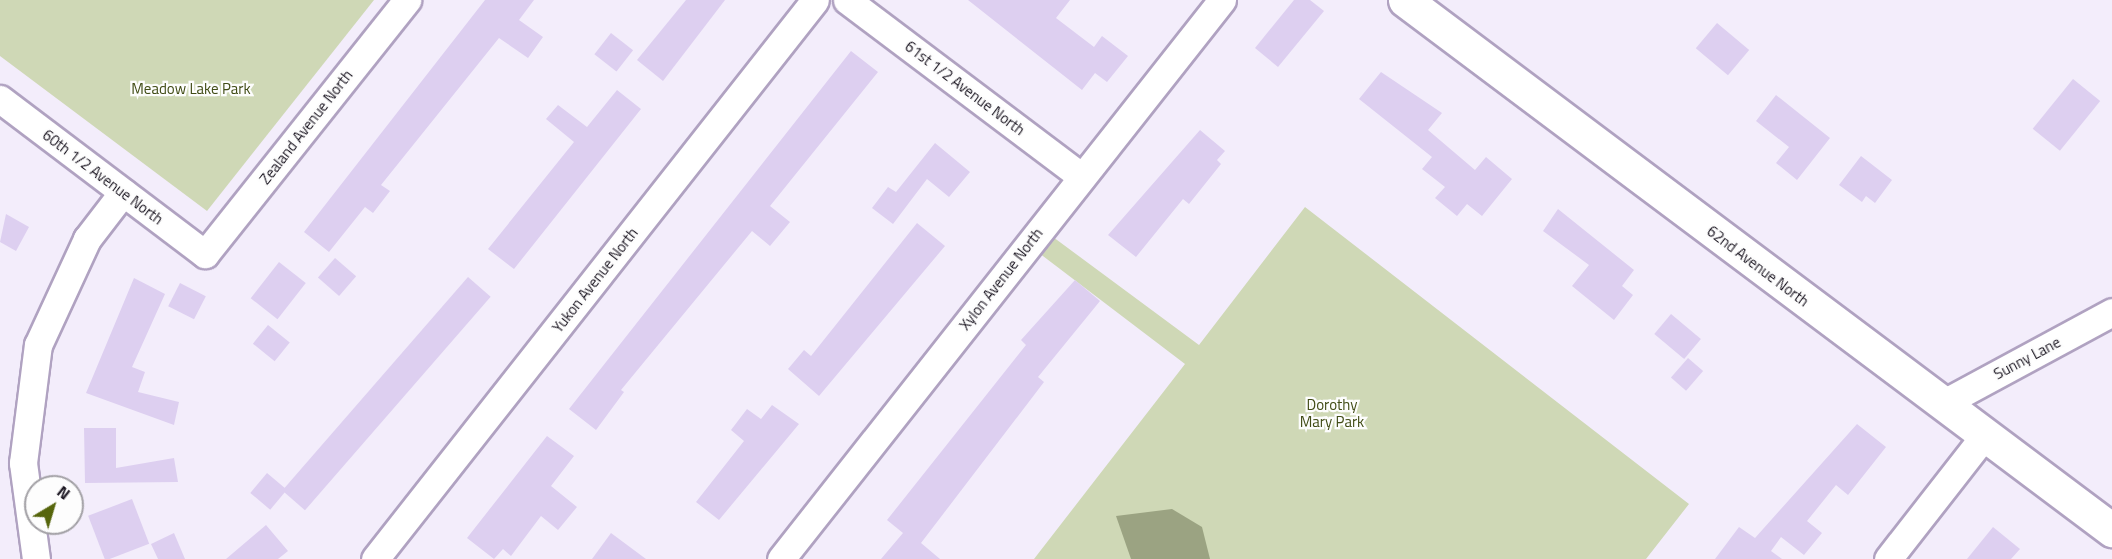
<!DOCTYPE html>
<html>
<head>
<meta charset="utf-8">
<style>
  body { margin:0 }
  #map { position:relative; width:2112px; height:559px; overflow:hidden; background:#f3edfb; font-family:"Titillium Web",sans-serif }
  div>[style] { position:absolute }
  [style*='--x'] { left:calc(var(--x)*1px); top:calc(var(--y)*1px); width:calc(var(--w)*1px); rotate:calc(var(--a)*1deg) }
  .green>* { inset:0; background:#cfd8b6 }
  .water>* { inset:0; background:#9ba382 }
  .building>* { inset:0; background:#ddcff0; transform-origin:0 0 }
  .roads { filter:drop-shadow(2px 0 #b0a2c1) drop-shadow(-2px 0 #b0a2c1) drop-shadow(0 2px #b0a2c1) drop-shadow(0 -2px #b0a2c1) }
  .minor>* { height:27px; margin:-13.5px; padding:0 13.5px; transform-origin:13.5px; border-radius:13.5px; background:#fff }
  .tertiary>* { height:33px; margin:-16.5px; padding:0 16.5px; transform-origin:16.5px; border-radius:16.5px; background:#fff }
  span { translate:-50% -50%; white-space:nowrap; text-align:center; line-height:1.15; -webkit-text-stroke:4.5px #fdfdfd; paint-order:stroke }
  .street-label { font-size:15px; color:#1a1520 }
  .park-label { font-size:15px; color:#414c16 }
  .north { position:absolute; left:24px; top:475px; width:60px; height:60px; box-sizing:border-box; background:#fdfdfd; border:2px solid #a2a0a5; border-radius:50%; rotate:38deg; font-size:16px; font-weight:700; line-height:24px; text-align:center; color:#1a1520 }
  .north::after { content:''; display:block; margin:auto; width:21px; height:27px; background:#56650c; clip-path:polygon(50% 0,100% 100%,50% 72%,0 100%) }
</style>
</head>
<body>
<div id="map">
  <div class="green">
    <i style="clip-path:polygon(0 0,374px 0,207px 211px,0 56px)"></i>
    <i style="clip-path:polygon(1305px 207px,1689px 504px,1646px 559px,1034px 559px,1185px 364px,1039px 253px,1053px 237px,1199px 345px)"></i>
  </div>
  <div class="water">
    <i style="clip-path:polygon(1172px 509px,1202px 527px,1210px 559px,1131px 559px,1116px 516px)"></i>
  </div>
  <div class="building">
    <i style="clip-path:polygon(485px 0,534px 0,519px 20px,543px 37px,528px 58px,499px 38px,381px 185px,390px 191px,373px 213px,365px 207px,329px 252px,304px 232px)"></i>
    <i style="clip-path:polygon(686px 0,725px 0,663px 81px,637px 60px)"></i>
    <i style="clip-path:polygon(968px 0,1070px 0,1056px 18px,1094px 47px,1102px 36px,1128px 56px,1107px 82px,1095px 73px,1082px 90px)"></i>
    <i style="clip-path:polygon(1294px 0,1310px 0,1324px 11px,1278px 67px,1255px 48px)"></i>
    <i style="left:1717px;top:23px;width:42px;height:33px;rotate:40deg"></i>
    <i style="left:611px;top:33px;width:28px;height:27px;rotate:38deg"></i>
    <i style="clip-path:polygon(851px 51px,878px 72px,770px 206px,790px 222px,770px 246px,752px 231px,621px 390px,624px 392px,596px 430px,569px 409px)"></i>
    <i style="clip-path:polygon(1381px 72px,1442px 113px,1428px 130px,1475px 170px,1486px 157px,1512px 179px,1482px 216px,1467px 204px,1457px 216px,1435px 198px,1445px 187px,1422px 169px,1432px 157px,1359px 99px)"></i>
    <i style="left:2073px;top:79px;width:35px;height:64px;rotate:39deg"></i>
    <i style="clip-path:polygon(617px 90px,641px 109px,514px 269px,488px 249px,574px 142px,546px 119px,558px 105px,587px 127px)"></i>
    <i style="clip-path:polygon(1776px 95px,1830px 138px,1797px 180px,1776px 163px,1789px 147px,1756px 121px)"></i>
    <i style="clip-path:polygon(1200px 130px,1225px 151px,1217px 160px,1221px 164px,1189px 204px,1183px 199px,1136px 257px,1108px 235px)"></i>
    <i style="clip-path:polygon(935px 143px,970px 172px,949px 197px,927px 179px,893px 224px,872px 208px,888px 187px,896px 192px)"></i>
    <i style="clip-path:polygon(1861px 156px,1892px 180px,1875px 203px,1866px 196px,1862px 202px,1839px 185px)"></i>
    <i style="clip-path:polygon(1558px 209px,1634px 270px,1622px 286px,1633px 295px,1614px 320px,1572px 286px,1589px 265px,1543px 231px)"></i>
    <i style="clip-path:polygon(6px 214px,29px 227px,16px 251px,0 242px)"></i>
    <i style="clip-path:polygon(917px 223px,945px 246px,819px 396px,788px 369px,804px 350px,811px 356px)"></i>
    <i style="left:335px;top:258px;width:28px;height:26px;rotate:41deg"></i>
    <i style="left:279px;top:262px;width:34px;height:46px;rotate:38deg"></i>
    <i style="left:468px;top:277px;width:30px;height:283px;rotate:41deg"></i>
    <i style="clip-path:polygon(134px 278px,165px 294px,132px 367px,145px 372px,138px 392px,179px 402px,174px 425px,86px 393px)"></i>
    <i style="clip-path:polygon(1075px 280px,1100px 301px,1038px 377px,1044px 382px,921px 543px,940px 559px,881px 559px,903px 533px,887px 520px,1026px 345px,1021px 340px)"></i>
    <i style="left:180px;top:283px;width:29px;height:26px;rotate:27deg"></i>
    <i style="left:1671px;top:314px;width:39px;height:26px;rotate:40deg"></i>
    <i style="left:268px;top:325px;width:28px;height:24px;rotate:39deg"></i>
    <i style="left:1688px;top:358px;width:20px;height:26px;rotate:41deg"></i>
    <i style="clip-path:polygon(772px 405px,799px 424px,719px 520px,696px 502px,744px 441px,731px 430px,747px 409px,761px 419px)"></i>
    <i style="clip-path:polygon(1857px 424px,1886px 447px,1848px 495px,1836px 485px,1807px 521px,1822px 533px,1804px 555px,1781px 537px,1771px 551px,1782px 559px,1715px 559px,1739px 527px,1755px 538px)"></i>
    <i style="clip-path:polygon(84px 428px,116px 428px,116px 468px,174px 458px,178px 482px,85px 483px)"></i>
    <i style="clip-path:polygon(547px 436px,574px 456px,551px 486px,577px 507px,558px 530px,541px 516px,511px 556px,503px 549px,494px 559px,467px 538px)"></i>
    <i style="left:267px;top:473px;width:26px;height:26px;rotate:40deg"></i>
    <i style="left:132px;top:499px;width:48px;height:47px;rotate:69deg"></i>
    <i style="clip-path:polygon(266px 525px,288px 551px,278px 559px,226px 559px)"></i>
    <i style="clip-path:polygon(1993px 527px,2020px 549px,2011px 559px,1967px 559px)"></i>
    <i style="clip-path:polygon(174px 533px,185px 559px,158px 559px,151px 544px)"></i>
    <i style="clip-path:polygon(611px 533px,646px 559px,592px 559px)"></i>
  </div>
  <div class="roads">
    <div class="minor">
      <i style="--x:847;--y:0;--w:294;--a:37"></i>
      <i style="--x:0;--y:99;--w:257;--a:37.1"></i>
      <i style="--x:205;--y:254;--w:325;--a:-51.5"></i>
      <i style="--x:1942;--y:404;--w:193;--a:-28.4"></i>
      <i style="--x:36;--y:559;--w:97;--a:-97.7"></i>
      <i style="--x:23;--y:463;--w:119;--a:-82.8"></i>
      <i style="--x:38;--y:345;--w:117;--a:-65.2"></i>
      <i style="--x:87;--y:239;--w:59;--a:-52.5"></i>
      <i style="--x:375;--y:559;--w:711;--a:-51.79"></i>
      <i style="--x:781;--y:559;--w:712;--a:-51.73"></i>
      <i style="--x:1888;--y:559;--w:157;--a:-52"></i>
    </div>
    <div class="tertiary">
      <i style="--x:1405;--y:0;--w:884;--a:36.86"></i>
    </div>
  </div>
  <div class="street-label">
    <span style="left:965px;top:88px;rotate:37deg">61st 1/2 Avenue North</span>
    <span style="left:306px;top:127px;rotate:-52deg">Zealand Avenue North</span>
    <span style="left:103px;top:177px;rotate:37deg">60th 1/2 Avenue North</span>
    <span style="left:1758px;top:266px;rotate:37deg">62nd Avenue North</span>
    <span style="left:1001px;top:279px;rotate:-52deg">Xylon Avenue North</span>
    <span style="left:595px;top:280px;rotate:-52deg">Yukon Avenue North</span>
    <span style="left:2027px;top:358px;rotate:-28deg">Sunny Lane</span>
  </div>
  <div class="park-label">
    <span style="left:191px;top:89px">Meadow Lake Park</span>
    <span style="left:1332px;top:413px">Dorothy<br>Mary Park</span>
  </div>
  <div class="north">N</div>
</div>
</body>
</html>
